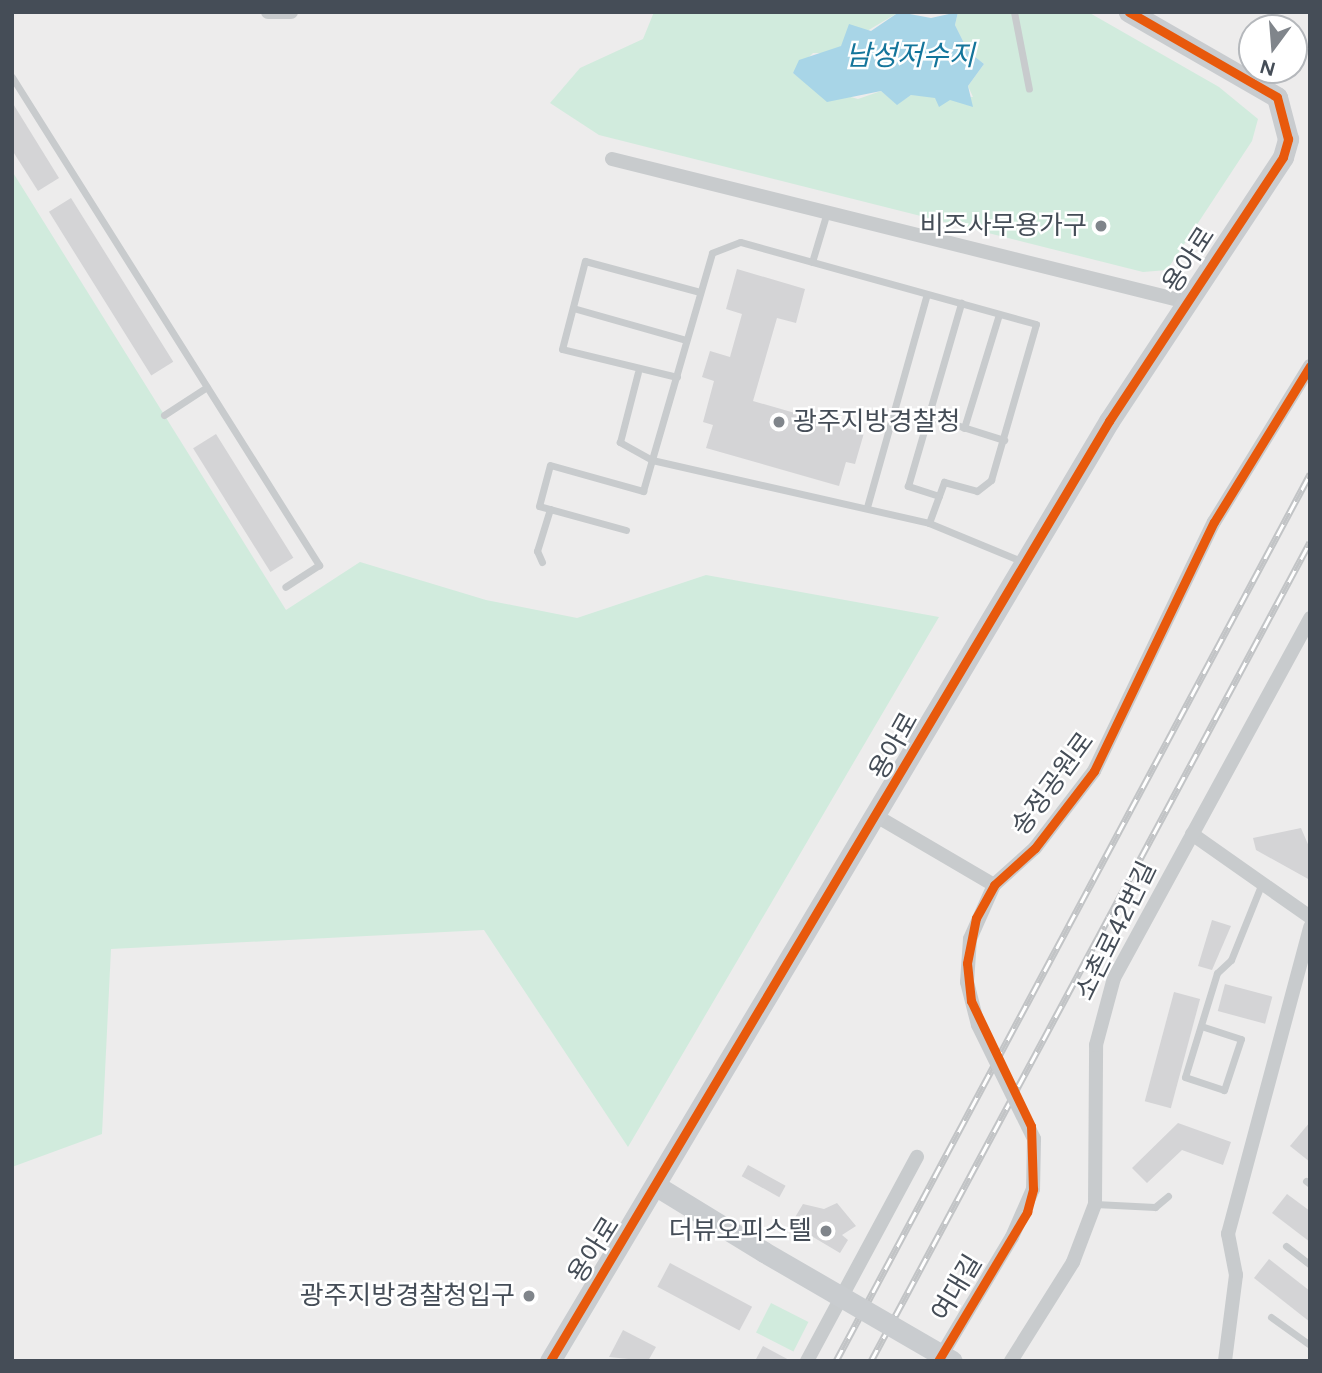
<!DOCTYPE html>
<html>
<head>
<meta charset="utf-8">
<style>
  body { margin:0 }
  #map { position:relative; width:1322px; height:1373px; overflow:hidden; background:#edecec; font-family:Figtree,"Noto Sans KR",sans-serif }
  div>[style] { position:absolute }
  [style*='--x'] { left:calc(var(--x)*1px); top:calc(var(--y)*1px); width:calc(var(--w)*1px); rotate:calc(var(--a)*1deg) }
  .green>* { inset:0; background:#d1ebdd; transform-origin:0 0 }
  .water>* { inset:0; background:#a8d5e7 }
  .building>* { inset:0; background:#d4d4d6; transform-origin:0 0 }
  .lane>* { height:7px; margin:-3.5px; padding:0 3.5px; transform-origin:3.5px; border-radius:3.5px; background:#c8cbcd }
  .street>* { height:14px; margin:-7px; padding:0 7px; transform-origin:7px; border-radius:7px; background:#c8cbcd }
  .secondary>* { height:21px; margin:-10.5px; padding:0 10.5px; transform-origin:10.5px; border-radius:10.5px; background:#c9cccf }
  .rail>* { height:7px; margin-top:-3.5px; transform-origin:0; background:repeating-linear-gradient(90deg,#fff 0 13px,#c2c4c6 0 26px); box-sizing:border-box; border-block:2px solid #c2c4c6 }
  .street-bridge>* { height:14px; margin:-7px; padding:0 7px; transform-origin:7px; border-radius:7px; background:#c8cbcd }
  .secondary-bridge>* { height:21px; margin:-10.5px; padding:0 10.5px; transform-origin:10.5px; border-radius:10.5px; background:#c9cccf }
  .cycleway>* { height:9px; margin:-4.5px; padding:0 4.5px; transform-origin:4.5px; border-radius:4.5px; background:#e8590c }
  .dots>* { width:19px; height:19px; translate:-50% -50%; box-sizing:border-box; border:4px solid #fff; border-radius:50% }
  span { translate:-50% -50%; white-space:nowrap; text-align:center; line-height:1.15; -webkit-text-stroke:5px #fff; paint-order:stroke }
  .poi-label { font-size:26px; color:#454d57 }
  .right { translate:-100% -50%; text-align:right }
  .left { translate:0 -50%; text-align:left }
  .street-label { font-size:26px; color:#454d57 }
  .water-label { font-size:28px; color:#14759b; font-style:italic }
  .frame { position:absolute; inset:0; border:14px solid #454d57; pointer-events:none }
  .north { position:absolute; left:1238px; top:14px; width:70px; height:70px; box-sizing:border-box; background:#fff; border:2px solid #b5b8bc; border-radius:50%; rotate:196deg; font-size:19px; font-weight:700; line-height:28px; text-align:center; color:#454d57 }
  .north::after { content:''; display:block; margin:auto; width:24px; height:32px; background:#80858b; clip-path:polygon(50% 0,100% 100%,50% 72%,0 100%) }
</style>
</head>
<body>
<div id="map">
  <div class="green">
    <i style="clip-path:polygon(654px 12px,899px 12px,830px 53px,813px 53px,793px 73px,810px 86px,858px 99px,881px 91px,897px 104px,911px 95px,973px 97px,968px 86px,984px 64px,968px 51px,955px 25px,958px 12px,1088px 12px,1219px 87px,1258px 119px,1252px 141px,1167px 270px,1143px 272px,599px 135px,550px 103px,580px 68px,643px 39px)"></i>
    <i style="clip-path:polygon(12px 171px,286px 610px,360px 562px,486px 600px,577px 618px,706px 575px,939px 617px,628px 1147px,484px 930px,111px 949px,102px 1134px,12px 1167px)"></i>
    <i style="left:771px;top:1303px;width:42px;height:33px;rotate:27deg"></i>
  </div>
  <div class="water">
    <i style="clip-path:polygon(899px 12px,931px 18px,958px 12px,955px 25px,968px 51px,984px 64px,968px 86px,973px 107px,950px 100px,939px 107px,935px 98px,911px 95px,897px 105px,881px 91px,827px 102px,793px 73px,799px 60px,841px 46px,849px 24px,871px 31px)"></i>
  </div>
  <div class="building">
    <i style="clip-path:polygon(12px 102px,59px 178px,38px 191px,12px 150px)"></i>
    <i style="left:71px;top:198px;width:193px;height:26px;rotate:58deg"></i>
    <i style="clip-path:polygon(737px 269px,805px 289px,796px 323px,777px 318px,753px 401px,864px 433px,855px 464px,846px 462px,839px 486px,706px 448px,713px 425px,703px 422px,714px 381px,702px 377px,710px 351px,730px 357px,742px 314px,726px 309px)"></i>
    <i style="left:216px;top:434px;width:146px;height:27px;rotate:58deg"></i>
    <i style="clip-path:polygon(1301px 828px,1310px 849px,1310px 880px,1256px 850px,1253px 838px)"></i>
    <i style="clip-path:polygon(1212px 920px,1231px 926px,1212px 970px,1198px 966px)"></i>
    <i style="left:1225px;top:984px;width:49px;height:28px;rotate:15deg"></i>
    <i style="left:1174px;top:992px;width:27px;height:113px;rotate:15deg"></i>
    <i style="clip-path:polygon(1310px 1122px,1310px 1162px,1290px 1146px)"></i>
    <i style="clip-path:polygon(1178px 1123px,1231px 1142px,1223px 1165px,1182px 1150px,1147px 1183px,1132px 1168px)"></i>
    <i style="left:748px;top:1165px;width:43px;height:13px;rotate:29deg"></i>
    <i style="clip-path:polygon(1287px 1194px,1310px 1211px,1310px 1242px,1272px 1213px)"></i>
    <i style="clip-path:polygon(837px 1203px,856px 1226px,842px 1235px,848px 1240px,840px 1253px,791px 1224px,803px 1204px,824px 1209px)"></i>
    <i style="clip-path:polygon(1269px 1259px,1310px 1291px,1310px 1322px,1254px 1278px)"></i>
    <i style="left:670px;top:1263px;width:93px;height:27px;rotate:28deg"></i>
    <i style="clip-path:polygon(623px 1330px,656px 1347px,648px 1361px,609px 1357px)"></i>
    <i style="clip-path:polygon(763px 1346px,791px 1361px,755px 1361px)"></i>
  </div>
  <div class="lane">
    <i style="--x:1014;--y:12;--w:78;--a:79"></i>
    <i style="--x:12;--y:77;--w:577;--a:57.83"></i>
    <i style="--x:319;--y:565;--w:40;--a:147.1"></i>
    <i style="--x:812;--y:262;--w:52;--a:-73.3"></i>
    <i style="--x:573;--y:308;--w:117;--a:15.8"></i>
    <i style="--x:677;--y:377;--w:118;--a:-166.3"></i>
    <i style="--x:562;--y:349;--w:91;--a:-75.4"></i>
    <i style="--x:585;--y:261;--w:119;--a:15.1"></i>
    <i style="--x:164;--y:415;--w:51;--a:-33.1"></i>
    <i style="--x:928;--y:416;--w:80;--a:17.5"></i>
    <i style="--x:964;--y:428;--w:119;--a:-72.9"></i>
    <i style="--x:939;--y:496;--w:33;--a:-162"></i>
    <i style="--x:908;--y:486;--w:191;--a:-73.8"></i>
    <i style="--x:867;--y:507;--w:221;--a:-74.3"></i>
    <i style="--x:929;--y:523;--w:44;--a:-69.9"></i>
    <i style="--x:944;--y:482;--w:34;--a:15"></i>
    <i style="--x:977;--y:491;--w:18;--a:-38"></i>
    <i style="--x:991;--y:480;--w:162;--a:-73.9"></i>
    <i style="--x:1036;--y:324;--w:307;--a:-164.5"></i>
    <i style="--x:740;--y:242;--w:30;--a:159"></i>
    <i style="--x:712;--y:253;--w:216;--a:106.2"></i>
    <i style="--x:652;--y:460;--w:284;--a:12.8"></i>
    <i style="--x:929;--y:523;--w:100;--a:22.4"></i>
    <i style="--x:626;--y:530;--w:90;--a:-164.6"></i>
    <i style="--x:539;--y:506;--w:42;--a:-75"></i>
    <i style="--x:550;--y:465;--w:97;--a:15.6"></i>
    <i style="--x:643;--y:491;--w:32;--a:-74"></i>
    <i style="--x:652;--y:460;--w:37;--a:-151"></i>
    <i style="--x:620;--y:442;--w:72;--a:-75.6"></i>
    <i style="--x:542;--y:562;--w:12;--a:-114"></i>
    <i style="--x:537;--y:551;--w:44;--a:-72.8"></i>
    <i style="--x:1201;--y:1026;--w:42;--a:18"></i>
    <i style="--x:1241;--y:1039;--w:54;--a:108.4"></i>
    <i style="--x:1224;--y:1090;--w:41;--a:-161.6"></i>
    <i style="--x:1185;--y:1077;--w:109;--a:-72.9"></i>
    <i style="--x:1217;--y:973;--w:19;--a:-43"></i>
    <i style="--x:1231;--y:960;--w:83;--a:-68.1"></i>
    <i style="--x:1306;--y:1181;--w:5;--a:37"></i>
    <i style="--x:1095;--y:1204;--w:60;--a:2.9"></i>
    <i style="--x:1155;--y:1207;--w:17;--a:-40"></i>
    <i style="--x:1286;--y:1246;--w:31;--a:38"></i>
    <i style="--x:1271;--y:1317;--w:48;--a:35.7"></i>
  </div>
  <div class="street">
    <i style="--x:268;--y:12;--w:23;--a:0"></i>
    <i style="--x:612;--y:159;--w:593;--a:13.97"></i>
    <i style="--x:878;--y:817;--w:134;--a:30.4"></i>
    <i style="--x:994;--y:885;--w:55;--a:-42.1"></i>
    <i style="--x:1035;--y:848;--w:97;--a:-52.5"></i>
    <i style="--x:1094;--y:771;--w:276;--a:-64.3"></i>
    <i style="--x:1214;--y:522;--w:183;--a:-58.4"></i>
    <i style="--x:1192;--y:834;--w:144;--a:35.1"></i>
    <i style="--x:807;--y:1361;--w:232;--a:-61.7"></i>
    <i style="--x:938;--y:1361;--w:144;--a:-59.2"></i>
    <i style="--x:1011;--y:1361;--w:117;--a:-57.9"></i>
    <i style="--x:1073;--y:1262;--w:62;--a:-69.2"></i>
    <i style="--x:1095;--y:1204;--w:159;--a:-89.6"></i>
    <i style="--x:1096;--y:1045;--w:69;--a:-75"></i>
    <i style="--x:1114;--y:978;--w:410;--a:-61.4"></i>
    <i style="--x:1225;--y:1361;--w:87;--a:-82.7"></i>
    <i style="--x:1236;--y:1275;--w:42;--a:-101"></i>
    <i style="--x:1228;--y:1234;--w:318;--a:-75"></i>
  </div>
  <div class="secondary">
    <i style="--x:658;--y:1187;--w:124;--a:31.5"></i>
    <i style="--x:550;--y:1361;--w:1094;--a:-59.26"></i>
    <i style="--x:1109;--y:421;--w:316;--a:-56.6"></i>
    <i style="--x:1283;--y:157;--w:19;--a:-74"></i>
    <i style="--x:1288;--y:139;--w:43;--a:-104.7"></i>
    <i style="--x:1277;--y:97;--w:171;--a:-150.1"></i>
  </div>
  <div class="rail">
    <i style="--x:836;--y:1361;--w:1006;--a:-61.88"></i>
    <i style="--x:871;--y:1361;--w:929;--a:-61.81"></i>
  </div>
  <div class="street-bridge">
    <i style="--x:994;--y:885;--w:59;--a:114"></i>
    <i style="--x:970;--y:939;--w:43;--a:94"></i>
    <i style="--x:967;--y:982;--w:44;--a:75.7"></i>
    <i style="--x:978;--y:1025;--w:127;--a:63.8"></i>
    <i style="--x:1034;--y:1139;--w:50;--a:91.1"></i>
    <i style="--x:1033;--y:1189;--w:52;--a:113.6"></i>
  </div>
  <div class="secondary-bridge">
    <i style="--x:764;--y:1252;--w:217;--a:30.1"></i>
  </div>
  <div class="cycleway">
    <i style="--x:550;--y:1361;--w:1094;--a:-59.26"></i>
    <i style="--x:1109;--y:421;--w:316;--a:-56.6"></i>
    <i style="--x:1283;--y:157;--w:19;--a:-74"></i>
    <i style="--x:1288;--y:139;--w:43;--a:-104.7"></i>
    <i style="--x:1277;--y:97;--w:171;--a:-150.1"></i>
    <i style="--x:938;--y:1361;--w:174;--a:-59.1"></i>
    <i style="--x:1027;--y:1212;--w:24;--a:-75"></i>
    <i style="--x:1033;--y:1189;--w:63;--a:-91.8"></i>
    <i style="--x:1031;--y:1126;--w:139;--a:-115.6"></i>
    <i style="--x:971;--y:1001;--w:38;--a:-96"></i>
    <i style="--x:967;--y:963;--w:46;--a:-78.7"></i>
    <i style="--x:976;--y:918;--w:38;--a:-61"></i>
    <i style="--x:994;--y:885;--w:55;--a:-42.1"></i>
    <i style="--x:1035;--y:848;--w:97;--a:-52.5"></i>
    <i style="--x:1094;--y:771;--w:276;--a:-64.3"></i>
    <i style="--x:1214;--y:522;--w:183;--a:-58.4"></i>
  </div>
  <div class="dots">
    <i style="left:1101px;top:226px;background:#80858b"></i>
    <i style="left:779px;top:422px;background:#80858b"></i>
    <i style="left:826px;top:1231px;background:#80858b"></i>
    <i style="left:529px;top:1296px;background:#80858b"></i>
  </div>
  <div class="poi-label">
    <span class="right" style="left:1087px;top:226px">비즈사무용가구</span>
    <span class="left" style="left:793px;top:422px">광주지방경찰청</span>
    <span class="right" style="left:812px;top:1231px">더뷰오피스텔</span>
    <span class="right" style="left:515px;top:1296px">광주지방경찰청입구</span>
  </div>
  <div class="street-label">
    <span style="left:1189px;top:260px;rotate:-57deg">용아로</span>
    <span style="left:894px;top:746px;rotate:-61deg">용아로</span>
    <span style="left:1053px;top:784px;rotate:-54deg">송정공원로</span>
    <span style="left:1116px;top:931px;rotate:-64deg">소촌로42번길</span>
    <span style="left:594px;top:1250px;rotate:-58deg">용아로</span>
    <span style="left:957px;top:1288px;rotate:-59deg">여대길</span>
  </div>
  <div class="water-label">
    <span style="left:910px;top:55px">남성저수지</span>
  </div>
  <div class="frame"></div>
  <div class="north">N</div>
</div>
</body>
</html>
